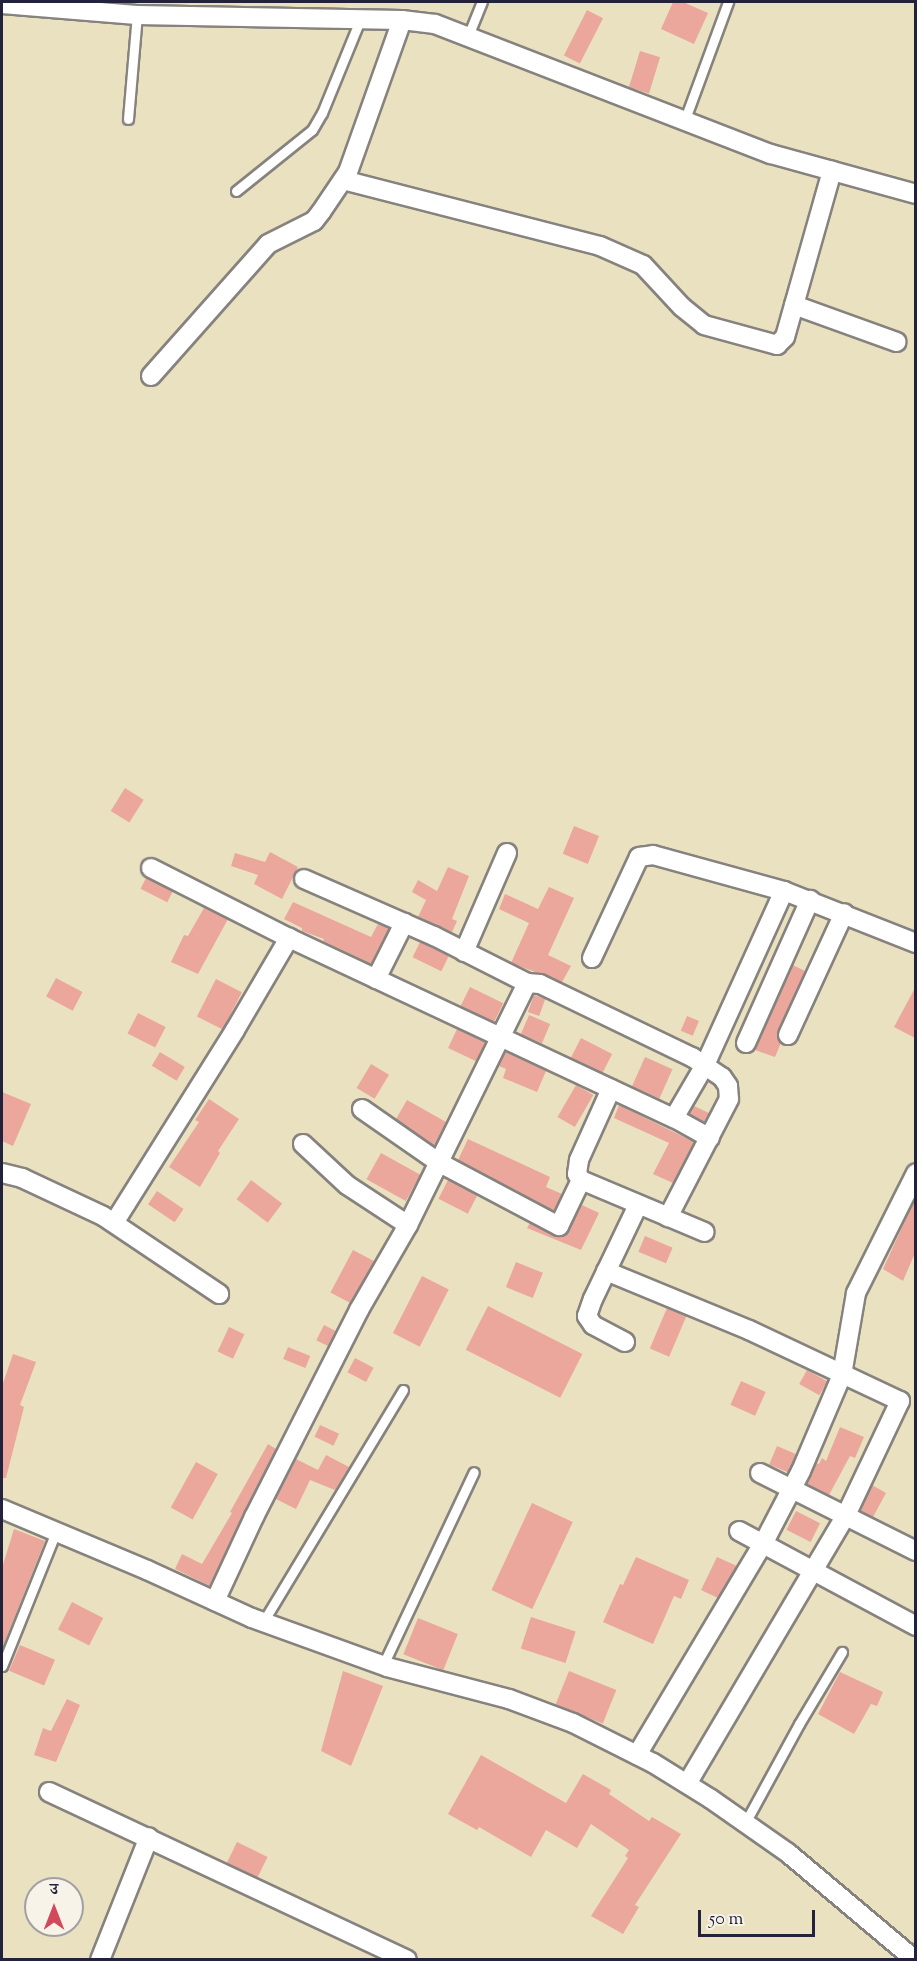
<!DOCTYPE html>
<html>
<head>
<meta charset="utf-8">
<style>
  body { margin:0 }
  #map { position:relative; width:917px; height:1961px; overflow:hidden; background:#eae1c0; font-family:"Sorts Mill Goudy","Noto Serif Devanagari",serif }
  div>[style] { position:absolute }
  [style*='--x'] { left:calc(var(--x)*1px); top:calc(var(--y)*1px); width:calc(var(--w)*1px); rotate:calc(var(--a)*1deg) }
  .building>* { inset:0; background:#eba79c; transform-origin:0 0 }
  .roads { filter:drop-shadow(2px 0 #86827e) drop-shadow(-2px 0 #86827e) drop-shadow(0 2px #86827e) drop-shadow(0 -2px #86827e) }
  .service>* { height:9px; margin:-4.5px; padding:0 4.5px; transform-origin:4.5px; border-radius:4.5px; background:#fff }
  .minor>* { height:18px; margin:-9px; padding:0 9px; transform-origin:9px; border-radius:9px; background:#fff }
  span { translate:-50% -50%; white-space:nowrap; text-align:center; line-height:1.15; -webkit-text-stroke:5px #f7f3e8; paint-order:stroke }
  .frame { position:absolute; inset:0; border:3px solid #22223b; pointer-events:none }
  .north { position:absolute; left:24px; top:1877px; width:60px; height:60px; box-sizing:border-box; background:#f7f3e8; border:2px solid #a29fa3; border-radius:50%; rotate:0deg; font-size:16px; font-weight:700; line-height:24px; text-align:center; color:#22223b }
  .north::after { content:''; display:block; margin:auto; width:21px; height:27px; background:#d1495b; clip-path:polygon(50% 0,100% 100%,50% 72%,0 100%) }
  .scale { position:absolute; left:698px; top:1910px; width:117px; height:27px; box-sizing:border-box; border:3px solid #22223b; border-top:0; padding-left:8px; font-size:18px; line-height:21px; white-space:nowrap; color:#22223b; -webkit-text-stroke:4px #f7f3e8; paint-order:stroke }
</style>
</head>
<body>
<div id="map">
  <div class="building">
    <i style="clip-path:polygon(673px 2px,683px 2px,708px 13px,694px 44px,661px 29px)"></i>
    <i style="left:587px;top:10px;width:18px;height:51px;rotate:27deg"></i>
    <i style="left:640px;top:51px;width:21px;height:38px;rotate:17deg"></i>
    <i style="left:125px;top:788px;width:22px;height:27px;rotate:32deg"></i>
    <i style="left:574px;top:826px;width:27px;height:30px;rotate:22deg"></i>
    <i style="clip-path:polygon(270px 852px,298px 867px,282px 899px,254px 884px,258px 875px,231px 866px,235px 853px,265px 862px)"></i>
    <i style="clip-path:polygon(448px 867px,469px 876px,452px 919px,457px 921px,452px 932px,418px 917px,426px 900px,412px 892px,418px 880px,437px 891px)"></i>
    <i style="left:146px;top:878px;width:30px;height:12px;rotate:27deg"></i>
    <i style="clip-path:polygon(549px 887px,574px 898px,548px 955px,571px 966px,562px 982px,511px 963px,529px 923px,499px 909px,505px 894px,538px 909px)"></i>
    <i style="clip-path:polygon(293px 902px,371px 937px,378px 924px,389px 928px,371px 964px,323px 941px,324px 939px,302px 931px,302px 928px,284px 919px)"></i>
    <i style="clip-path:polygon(204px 908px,228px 919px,198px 974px,171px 962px,184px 935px,188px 936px)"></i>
    <i style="left:420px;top:942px;width:32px;height:17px;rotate:26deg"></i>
    <i style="clip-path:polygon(793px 965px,805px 971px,778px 1030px,777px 1037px,781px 1043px,775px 1057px,755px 1050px)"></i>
    <i style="left:56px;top:978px;width:30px;height:21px;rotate:28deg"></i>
    <i style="left:216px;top:979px;width:29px;height:42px;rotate:27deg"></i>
    <i style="left:470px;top:987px;width:37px;height:21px;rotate:26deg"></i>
    <i style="clip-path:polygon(915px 988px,915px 1038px,894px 1027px)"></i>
    <i style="left:534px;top:995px;width:12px;height:18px;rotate:20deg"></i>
    <i style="left:138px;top:1013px;width:31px;height:23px;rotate:27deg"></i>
    <i style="left:529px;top:1015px;width:23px;height:21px;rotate:23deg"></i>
    <i style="left:687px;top:1016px;width:13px;height:16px;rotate:23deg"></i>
    <i style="left:457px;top:1029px;width:31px;height:21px;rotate:25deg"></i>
    <i style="left:581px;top:1038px;width:35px;height:22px;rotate:27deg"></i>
    <i style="left:160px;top:1052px;width:29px;height:16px;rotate:31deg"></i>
    <i style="clip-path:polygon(506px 1052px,546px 1071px,537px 1092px,503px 1078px,506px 1069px,499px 1066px)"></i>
    <i style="left:645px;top:1057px;width:30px;height:32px;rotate:24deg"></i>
    <i style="left:371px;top:1064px;width:21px;height:28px;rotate:31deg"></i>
    <i style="left:576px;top:1085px;width:20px;height:37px;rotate:30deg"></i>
    <i style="clip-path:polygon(2px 1092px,31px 1104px,13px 1146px,2px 1141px)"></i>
    <i style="clip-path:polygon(209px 1099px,239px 1119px,218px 1151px,220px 1153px,200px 1187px,169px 1167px,199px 1122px,195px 1120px)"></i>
    <i style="clip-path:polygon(407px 1100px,446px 1122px,434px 1146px,396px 1119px)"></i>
    <i style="clip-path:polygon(619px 1105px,694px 1142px,673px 1183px,653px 1174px,669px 1143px,614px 1118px)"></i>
    <i style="clip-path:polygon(694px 1106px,709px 1113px,704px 1122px,690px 1114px)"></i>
    <i style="clip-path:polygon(468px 1139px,550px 1177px,546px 1187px,562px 1194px,554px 1211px,458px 1160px)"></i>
    <i style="left:381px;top:1153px;width:45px;height:30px;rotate:29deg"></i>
    <i style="left:251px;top:1180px;width:39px;height:24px;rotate:37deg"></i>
    <i style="left:448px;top:1180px;width:33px;height:21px;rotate:27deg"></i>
    <i style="left:157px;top:1191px;width:32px;height:16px;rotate:34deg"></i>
    <i style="clip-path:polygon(915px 1199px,915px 1253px,903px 1281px,883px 1269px)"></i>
    <i style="clip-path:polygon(582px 1205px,599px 1213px,581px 1250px,527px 1228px,530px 1223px,554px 1236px,565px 1236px)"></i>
    <i style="left:645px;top:1236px;width:30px;height:17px;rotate:23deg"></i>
    <i style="left:353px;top:1250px;width:24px;height:48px;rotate:28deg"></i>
    <i style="left:516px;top:1262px;width:29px;height:27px;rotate:22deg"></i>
    <i style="left:422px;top:1276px;width:30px;height:64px;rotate:27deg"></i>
    <i style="left:488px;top:1306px;width:106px;height:49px;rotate:27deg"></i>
    <i style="left:667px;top:1308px;width:21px;height:44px;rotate:23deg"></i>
    <i style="left:324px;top:1325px;width:13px;height:17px;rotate:27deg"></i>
    <i style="left:229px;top:1327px;width:17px;height:27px;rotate:25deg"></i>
    <i style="left:288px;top:1347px;width:24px;height:13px;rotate:22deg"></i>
    <i style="clip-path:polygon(13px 1354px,36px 1362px,20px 1405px,24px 1407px,6px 1478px,2px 1478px,2px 1386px)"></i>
    <i style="left:355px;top:1358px;width:21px;height:16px;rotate:28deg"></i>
    <i style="left:807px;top:1370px;width:23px;height:16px;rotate:29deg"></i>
    <i style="left:741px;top:1381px;width:27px;height:26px;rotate:24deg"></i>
    <i style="left:320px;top:1425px;width:21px;height:13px;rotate:25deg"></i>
    <i style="clip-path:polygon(840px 1427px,864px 1437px,855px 1458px,850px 1456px,829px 1495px,807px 1484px,816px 1463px,819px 1464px,822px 1458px,826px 1461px)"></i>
    <i style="clip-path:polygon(268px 1444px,276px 1449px,210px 1586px,175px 1569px,182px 1554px,202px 1564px,232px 1513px,230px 1512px)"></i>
    <i style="left:777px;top:1446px;width:21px;height:20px;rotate:23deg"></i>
    <i style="clip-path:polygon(326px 1455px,349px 1467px,335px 1490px,310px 1480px,296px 1509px,276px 1499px,296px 1459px,318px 1470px)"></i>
    <i style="left:196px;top:1462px;width:25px;height:52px;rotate:29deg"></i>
    <i style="clip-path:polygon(872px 1485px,886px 1493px,873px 1517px,861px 1511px)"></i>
    <i style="left:532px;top:1503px;width:45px;height:96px;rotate:25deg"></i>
    <i style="left:796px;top:1511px;width:27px;height:21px;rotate:27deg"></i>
    <i style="clip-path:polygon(14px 1529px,45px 1541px,2px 1649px,2px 1568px)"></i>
    <i style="clip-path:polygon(636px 1557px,689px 1580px,681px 1599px,674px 1596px,653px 1644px,603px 1622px,620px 1584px,623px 1585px)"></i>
    <i style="clip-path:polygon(717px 1557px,737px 1566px,718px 1598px,701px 1590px)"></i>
    <i style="left:72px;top:1602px;width:35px;height:31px;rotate:27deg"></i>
    <i style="left:531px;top:1617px;width:47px;height:33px;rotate:18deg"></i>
    <i style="left:418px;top:1618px;width:43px;height:39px;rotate:22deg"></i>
    <i style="left:20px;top:1645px;width:38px;height:28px;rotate:23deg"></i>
    <i style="clip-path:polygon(343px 1671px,383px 1686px,351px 1766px,321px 1751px)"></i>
    <i style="left:569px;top:1671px;width:51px;height:36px;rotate:22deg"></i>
    <i style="clip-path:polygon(840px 1672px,883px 1692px,877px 1706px,871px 1704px,854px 1734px,818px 1714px)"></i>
    <i style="clip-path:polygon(67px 1699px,80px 1705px,56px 1762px,34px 1755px,43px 1728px,51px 1731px)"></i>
    <i style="clip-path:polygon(481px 1755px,566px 1803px,583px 1774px,611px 1790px,609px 1794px,649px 1821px,652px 1817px,681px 1834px,635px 1905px,639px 1907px,623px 1934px,591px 1916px,628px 1858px,625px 1856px,629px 1850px,591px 1824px,577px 1848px,546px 1830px,531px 1857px,479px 1827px,477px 1830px,448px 1814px)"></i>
    <i style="left:237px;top:1842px;width:34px;height:23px;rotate:26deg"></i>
  </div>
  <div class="roads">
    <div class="service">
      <i style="--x:468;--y:36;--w:37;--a:-68"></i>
      <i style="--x:128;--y:119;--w:104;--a:-85.1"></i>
      <i style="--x:685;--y:119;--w:125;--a:-69.8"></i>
      <i style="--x:236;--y:191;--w:97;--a:-38.8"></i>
      <i style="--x:312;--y:130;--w:20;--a:-60"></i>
      <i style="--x:322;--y:113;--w:100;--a:-67.8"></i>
      <i style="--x:263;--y:1622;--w:271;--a:-58.9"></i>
      <i style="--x:383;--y:1665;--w:213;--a:-64.8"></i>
      <i style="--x:2;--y:1666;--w:144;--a:-68.1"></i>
      <i style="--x:745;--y:1823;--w:113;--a:-61.4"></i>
      <i style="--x:799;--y:1724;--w:84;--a:-59.2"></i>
    </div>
    <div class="minor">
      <i style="--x:2;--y:4;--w:135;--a:4.7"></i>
      <i style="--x:137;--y:15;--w:265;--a:1.1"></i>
      <i style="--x:402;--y:20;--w:33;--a:7"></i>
      <i style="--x:435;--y:24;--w:360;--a:21.2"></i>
      <i style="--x:771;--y:154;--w:150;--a:15.4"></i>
      <i style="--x:343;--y:180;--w:265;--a:14.4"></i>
      <i style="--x:600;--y:246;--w:47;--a:23.8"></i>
      <i style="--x:643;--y:265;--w:57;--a:47.1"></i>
      <i style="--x:682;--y:307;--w:28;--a:39"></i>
      <i style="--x:704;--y:325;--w:76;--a:15.3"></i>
      <i style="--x:777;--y:345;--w:11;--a:-45"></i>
      <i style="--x:785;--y:337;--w:173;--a:-74.2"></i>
      <i style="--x:794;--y:305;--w:109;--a:19.8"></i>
      <i style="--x:151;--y:376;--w:176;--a:-48.4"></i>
      <i style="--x:268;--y:244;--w:51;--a:-26.6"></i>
      <i style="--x:314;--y:221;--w:11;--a:-52"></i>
      <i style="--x:321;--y:212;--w:48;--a:-56"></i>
      <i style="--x:348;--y:172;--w:161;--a:-70.4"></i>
      <i style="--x:151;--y:868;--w:155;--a:26.9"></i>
      <i style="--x:289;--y:938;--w:425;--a:25.1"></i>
      <i style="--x:674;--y:1118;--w:41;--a:29.1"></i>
      <i style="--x:304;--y:879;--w:142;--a:23.7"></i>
      <i style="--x:434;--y:936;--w:104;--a:26.8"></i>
      <i style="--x:464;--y:952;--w:108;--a:-66.5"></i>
      <i style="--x:592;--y:958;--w:111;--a:-65"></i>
      <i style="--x:639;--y:857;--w:14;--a:-8"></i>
      <i style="--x:653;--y:855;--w:136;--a:15.4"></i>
      <i style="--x:784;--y:891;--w:142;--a:21.5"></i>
      <i style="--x:376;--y:979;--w:63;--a:-63.4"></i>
      <i style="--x:788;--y:1035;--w:134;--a:-65.3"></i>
      <i style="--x:746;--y:1043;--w:157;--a:-65.9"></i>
      <i style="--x:611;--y:1089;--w:78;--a:114.3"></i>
      <i style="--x:579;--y:1160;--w:14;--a:98"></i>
      <i style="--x:577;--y:1174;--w:7;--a:56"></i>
      <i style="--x:581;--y:1180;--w:134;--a:22.8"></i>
      <i style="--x:362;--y:1109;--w:93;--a:34.9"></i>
      <i style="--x:438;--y:1162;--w:137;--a:27.9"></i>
      <i style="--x:559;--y:1226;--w:51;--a:-64.4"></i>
      <i style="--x:674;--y:1118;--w:61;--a:-59.7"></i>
      <i style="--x:705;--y:1065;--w:191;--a:-65.6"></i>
      <i style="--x:303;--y:1144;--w:60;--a:43"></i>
      <i style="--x:347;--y:1185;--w:73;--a:33.3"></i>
      <i style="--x:2;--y:1173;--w:21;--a:14"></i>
      <i style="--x:22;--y:1178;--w:89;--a:25.1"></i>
      <i style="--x:103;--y:1216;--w:140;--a:33.9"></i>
      <i style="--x:114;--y:1223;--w:228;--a:-57.9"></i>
      <i style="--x:235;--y:1030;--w:107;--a:-59.6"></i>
      <i style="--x:606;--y:1271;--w:155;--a:22.4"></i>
      <i style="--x:749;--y:1330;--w:167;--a:25.2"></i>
      <i style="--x:900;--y:1401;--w:126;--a:115.3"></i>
      <i style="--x:846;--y:1515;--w:312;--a:120.6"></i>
      <i style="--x:625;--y:1342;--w:36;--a:-152"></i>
      <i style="--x:593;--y:1325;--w:11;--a:-124"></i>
      <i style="--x:587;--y:1316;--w:18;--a:-71"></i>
      <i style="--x:593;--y:1299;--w:104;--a:-64.4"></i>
      <i style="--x:760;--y:1473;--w:174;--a:26.6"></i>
      <i style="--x:2;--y:1509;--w:157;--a:22.8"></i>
      <i style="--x:147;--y:1570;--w:115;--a:24.6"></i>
      <i style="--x:252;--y:1618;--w:144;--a:19.9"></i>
      <i style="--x:387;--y:1667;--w:126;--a:14.7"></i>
      <i style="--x:509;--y:1699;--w:68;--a:20.6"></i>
      <i style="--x:573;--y:1723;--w:89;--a:26.6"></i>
      <i style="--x:653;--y:1763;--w:68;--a:31.8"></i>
      <i style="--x:711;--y:1799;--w:94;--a:35"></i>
      <i style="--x:788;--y:1853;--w:166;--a:40.1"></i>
      <i style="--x:739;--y:1531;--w:201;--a:28.2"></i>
      <i style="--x:215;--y:1601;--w:93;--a:-65.1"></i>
      <i style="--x:254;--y:1517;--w:232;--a:-63.1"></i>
      <i style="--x:359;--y:1310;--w:98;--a:-60"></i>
      <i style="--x:408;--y:1225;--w:270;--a:-63.8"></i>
      <i style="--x:527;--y:983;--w:13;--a:4"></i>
      <i style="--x:540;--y:984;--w:169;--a:25.7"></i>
      <i style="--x:692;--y:1057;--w:36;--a:34"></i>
      <i style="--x:722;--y:1077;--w:11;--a:56"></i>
      <i style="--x:728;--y:1086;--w:13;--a:86"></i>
      <i style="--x:729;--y:1099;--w:133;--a:117.3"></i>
      <i style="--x:637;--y:1755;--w:246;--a:-59.2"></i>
      <i style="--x:763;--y:1544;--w:82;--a:-62.5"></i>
      <i style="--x:801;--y:1471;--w:104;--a:-66.9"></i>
      <i style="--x:842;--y:1375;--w:83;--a:-80.3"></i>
      <i style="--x:856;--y:1293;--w:134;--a:-63.4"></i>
      <i style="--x:49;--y:1792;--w:395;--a:25.1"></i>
      <i style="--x:100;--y:1960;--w:132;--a:-68.3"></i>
    </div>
  </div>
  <div class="frame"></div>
  <div class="north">उ</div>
  <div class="scale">50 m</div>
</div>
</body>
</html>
